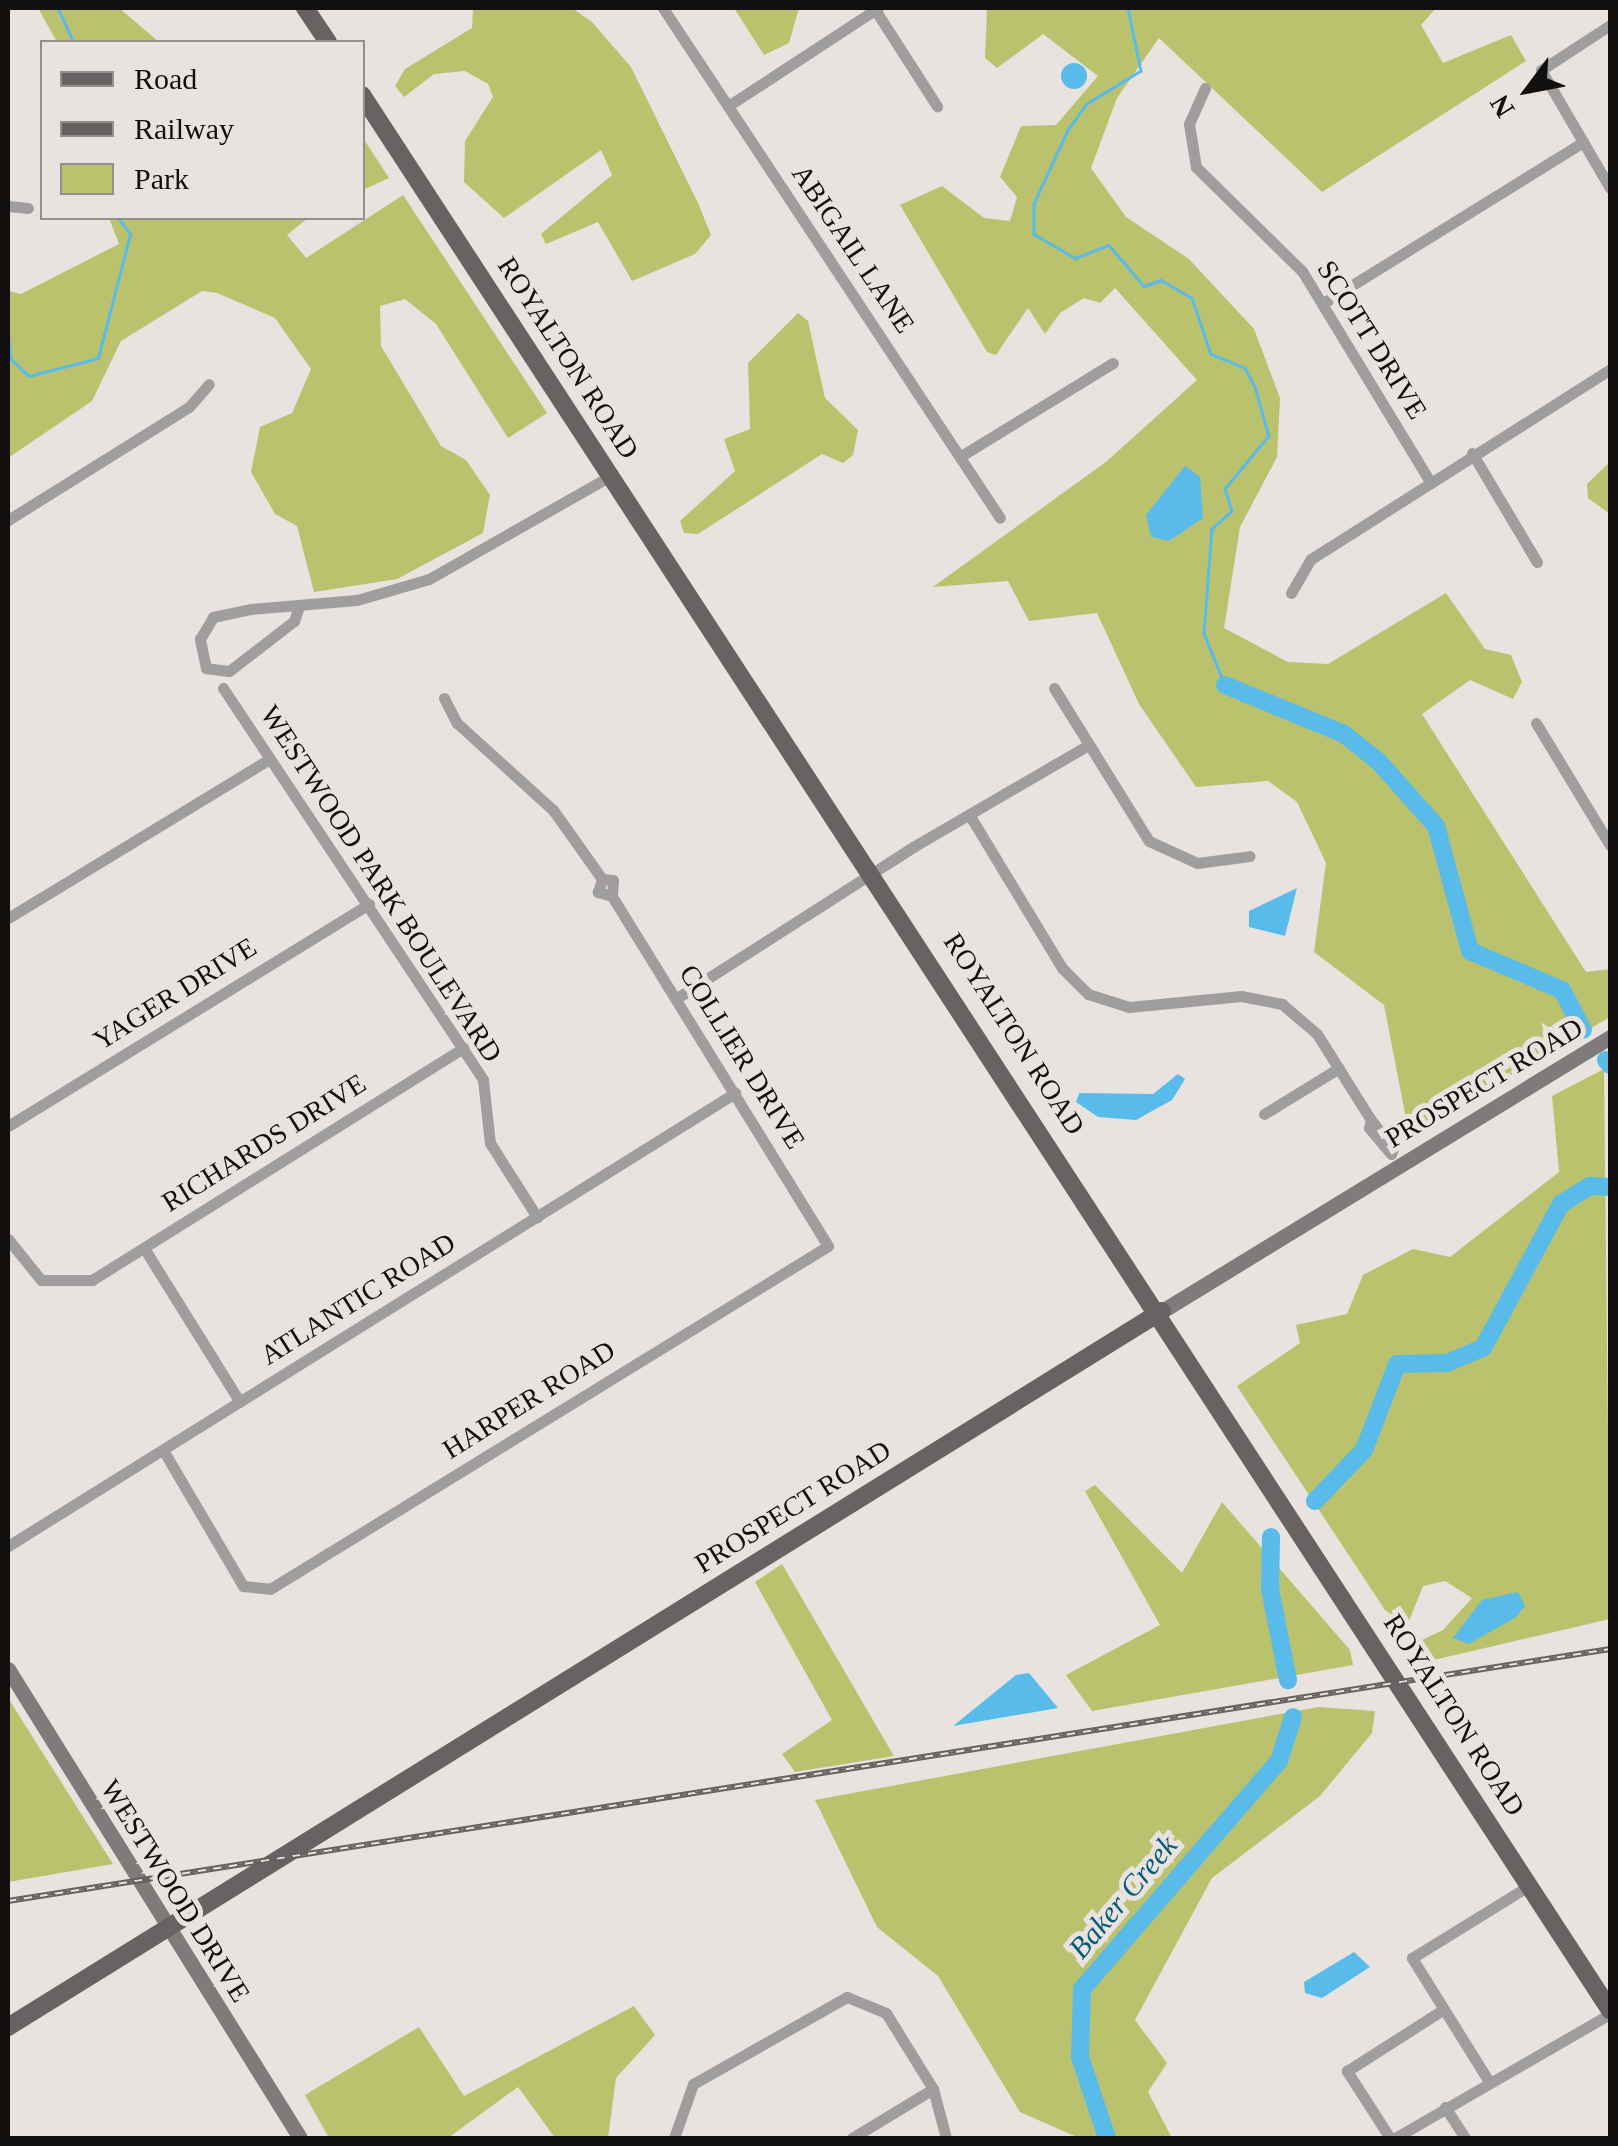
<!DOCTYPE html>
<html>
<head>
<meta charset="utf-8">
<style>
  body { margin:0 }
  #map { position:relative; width:1618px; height:2146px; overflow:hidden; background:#e9e3e0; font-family:"Times New Roman",serif }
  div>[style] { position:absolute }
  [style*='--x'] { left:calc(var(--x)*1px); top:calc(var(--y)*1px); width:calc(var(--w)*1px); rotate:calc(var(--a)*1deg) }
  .green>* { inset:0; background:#bac26d }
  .water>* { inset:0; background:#58bbe9 }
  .round { border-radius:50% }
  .stream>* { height:2.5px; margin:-1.25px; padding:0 1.25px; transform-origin:1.25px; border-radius:1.25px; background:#58bbe9 }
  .river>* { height:18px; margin:-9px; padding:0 9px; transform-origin:9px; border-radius:9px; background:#58bbe9 }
  .street>* { height:11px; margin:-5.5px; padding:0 5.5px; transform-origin:5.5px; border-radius:5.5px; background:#a09d9e }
  .secondary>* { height:15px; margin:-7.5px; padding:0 7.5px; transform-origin:7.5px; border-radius:7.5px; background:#7f7b7b }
  .primary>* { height:18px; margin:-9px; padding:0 9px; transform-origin:9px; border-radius:9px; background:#686363 }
  .rail>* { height:6px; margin-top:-3px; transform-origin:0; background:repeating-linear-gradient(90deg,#e9e3e0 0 8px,#656160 0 16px); box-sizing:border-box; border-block:2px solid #656160 }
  span { translate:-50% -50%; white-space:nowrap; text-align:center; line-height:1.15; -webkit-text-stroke:10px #e9e3e0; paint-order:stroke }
  .street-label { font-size:28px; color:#12100f }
  .water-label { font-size:30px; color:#085a79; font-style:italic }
  .frame { position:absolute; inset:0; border:10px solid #12100f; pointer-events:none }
  .legend { position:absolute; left:40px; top:40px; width:325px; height:180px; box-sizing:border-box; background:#e9e3e0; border:2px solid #938f8c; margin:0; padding:12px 18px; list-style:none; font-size:30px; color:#12100f }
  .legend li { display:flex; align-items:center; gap:20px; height:50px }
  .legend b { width:50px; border:2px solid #938f8c }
  .north { position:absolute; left:1478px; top:40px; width:100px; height:100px; -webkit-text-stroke:8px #e9e3e0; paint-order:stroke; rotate:238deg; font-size:28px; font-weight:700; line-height:40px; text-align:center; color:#12100f }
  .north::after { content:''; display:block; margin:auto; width:35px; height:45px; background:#12100f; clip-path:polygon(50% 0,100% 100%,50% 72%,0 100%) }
</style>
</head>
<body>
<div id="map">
  <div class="green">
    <i style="clip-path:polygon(38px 8px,119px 8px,159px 42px,57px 42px)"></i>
    <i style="clip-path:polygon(473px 8px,572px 8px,592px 22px,631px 67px,698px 203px,711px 235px,695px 254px,632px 281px,598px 222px,546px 244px,541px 234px,612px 175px,601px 150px,504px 218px,464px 182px,465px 141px,493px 97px,488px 84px,465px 71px,434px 74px,404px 97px,395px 86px,405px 69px,472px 28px)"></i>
    <i style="clip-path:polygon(734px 8px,799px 8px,789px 43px,764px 55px)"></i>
    <i style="clip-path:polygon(987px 8px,1436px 8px,1421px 25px,1443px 63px,1511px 35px,1526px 61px,1322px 192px,1159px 38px,1117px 98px,1091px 168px,1126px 217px,1189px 259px,1254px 329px,1280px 398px,1277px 457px,1240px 527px,1224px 628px,1288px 662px,1328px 664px,1446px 593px,1485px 649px,1511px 655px,1522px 682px,1513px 699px,1470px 680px,1422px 714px,1586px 972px,1610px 969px,1610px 1017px,1409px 1134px,1384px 1005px,1314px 952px,1326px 863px,1297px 802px,1268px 781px,1196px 787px,1139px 704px,1097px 613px,1029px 621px,1008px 581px,933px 587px,1107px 461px,1197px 380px,1115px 288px,1100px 303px,1084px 298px,1060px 313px,1045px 334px,1028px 308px,996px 355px,987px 352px,900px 205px,942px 186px,984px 218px,1010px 221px,1017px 197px,1000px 177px,1021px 126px,1056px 125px,1098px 76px,1043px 34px,997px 68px,985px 58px)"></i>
    <i style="clip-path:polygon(363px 138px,389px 178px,363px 190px,362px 190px)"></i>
    <i style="clip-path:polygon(403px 195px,547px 413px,508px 438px,436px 324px,405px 299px,380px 306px,381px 346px,441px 446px,466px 460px,490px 495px,483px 533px,397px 579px,314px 592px,297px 526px,275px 514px,251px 472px,260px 427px,292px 413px,311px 369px,275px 318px,217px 293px,202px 291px,121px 341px,92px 401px,8px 458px,8px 291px,21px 294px,119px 244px,109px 218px,308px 218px,287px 235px,306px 258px)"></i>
    <i style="clip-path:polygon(798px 313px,808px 321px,825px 398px,858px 430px,853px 455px,843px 463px,822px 454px,698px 534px,684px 533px,680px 521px,735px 471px,724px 439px,750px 429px,748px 363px)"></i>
    <i style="clip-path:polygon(1610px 462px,1610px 514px,1588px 498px,1587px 484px)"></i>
    <i style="clip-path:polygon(1604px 1069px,1610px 1619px,1412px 1665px,1405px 1648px,1443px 1630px,1472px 1598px,1445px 1581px,1423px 1586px,1407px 1626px,1385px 1610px,1237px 1386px,1300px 1343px,1296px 1325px,1347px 1314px,1363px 1275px,1413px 1249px,1450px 1257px,1559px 1172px,1552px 1096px)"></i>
    <i style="clip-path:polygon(1095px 1485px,1182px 1573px,1222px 1502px,1350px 1650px,1353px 1665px,1092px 1711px,1066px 1675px,1160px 1625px,1085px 1491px)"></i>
    <i style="clip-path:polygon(782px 1564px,891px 1751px,894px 1756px,795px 1772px,782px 1754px,832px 1720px,755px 1582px)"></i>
    <i style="clip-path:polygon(8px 1698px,87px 1823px,113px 1864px,8px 1882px)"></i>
    <i style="clip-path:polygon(1318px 1707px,1375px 1711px,1372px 1733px,1320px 1796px,1212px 1878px,1135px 2020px,1167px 2063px,1148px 2092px,1172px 2138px,1079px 2138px,1020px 2112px,938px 1976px,877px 1927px,815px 1800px)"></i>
    <i style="clip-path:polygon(634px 2006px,655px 2035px,616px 2078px,608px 2138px,555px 2138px,518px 2087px,448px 2138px,329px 2138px,305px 2095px,419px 2027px,464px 2096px)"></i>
  </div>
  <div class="water">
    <i class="round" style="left:1061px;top:63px;width:26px;height:26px"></i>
    <i style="clip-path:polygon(1185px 466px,1200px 477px,1203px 518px,1169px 541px,1151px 537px,1146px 515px)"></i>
    <i style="clip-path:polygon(1297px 888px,1285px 936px,1249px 927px,1249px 911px)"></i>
    <i style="clip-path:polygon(1178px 1074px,1185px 1079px,1172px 1100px,1136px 1120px,1098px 1117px,1076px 1102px,1079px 1093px,1153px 1094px)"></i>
    <i style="clip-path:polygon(1518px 1592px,1525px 1606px,1516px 1617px,1469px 1644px,1453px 1638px,1482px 1600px)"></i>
    <i style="clip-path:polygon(1029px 1673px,1058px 1708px,953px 1726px,1016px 1675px)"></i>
    <i style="clip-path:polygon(1354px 1952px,1370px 1967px,1322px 1998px,1305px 1993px,1304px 1982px)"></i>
  </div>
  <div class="stream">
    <i style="--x:58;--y:8;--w:38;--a:65"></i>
    <i style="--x:1128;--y:8;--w:64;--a:78.3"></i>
    <i style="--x:1141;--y:71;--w:63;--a:148.6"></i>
    <i style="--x:1087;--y:104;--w:32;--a:126"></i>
    <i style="--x:1068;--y:130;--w:81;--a:114.7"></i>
    <i style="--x:1034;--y:204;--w:30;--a:90"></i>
    <i style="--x:1034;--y:234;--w:48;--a:30.3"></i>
    <i style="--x:1075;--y:258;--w:36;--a:-21"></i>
    <i style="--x:1109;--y:245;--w:54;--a:49.5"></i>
    <i style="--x:1144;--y:286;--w:18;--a:-19"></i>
    <i style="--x:1161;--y:280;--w:36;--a:30"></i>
    <i style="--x:1192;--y:298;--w:59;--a:71.3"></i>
    <i style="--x:1211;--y:354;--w:37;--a:22"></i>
    <i style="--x:1245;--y:368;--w:21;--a:62"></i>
    <i style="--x:1255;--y:387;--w:51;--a:74.1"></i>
    <i style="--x:1269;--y:436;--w:69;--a:129.7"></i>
    <i style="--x:1225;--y:489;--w:23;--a:72"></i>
    <i style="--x:1232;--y:511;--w:27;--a:138"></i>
    <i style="--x:1212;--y:529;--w:104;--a:94.4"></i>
    <i style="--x:1204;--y:633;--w:56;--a:68"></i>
    <i style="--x:8;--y:330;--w:29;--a:84"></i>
    <i style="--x:11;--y:359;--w:25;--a:43"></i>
    <i style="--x:29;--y:376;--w:71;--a:-14.6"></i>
    <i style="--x:98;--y:358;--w:128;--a:-75.5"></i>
    <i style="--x:130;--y:234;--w:20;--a:-127"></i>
  </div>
  <div class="river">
    <i style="--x:1225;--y:685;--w:129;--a:22.4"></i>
    <i style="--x:1344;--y:734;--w:45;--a:38.7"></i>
    <i style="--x:1379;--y:762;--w:86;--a:48.3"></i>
    <i style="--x:1436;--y:826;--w:130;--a:74.8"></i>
    <i style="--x:1470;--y:951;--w:100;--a:23"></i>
    <i style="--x:1562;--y:990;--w:45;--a:62.3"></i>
    <i style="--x:1606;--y:1060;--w:6;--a:51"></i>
    <i style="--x:1315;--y:1501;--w:71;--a:-46.1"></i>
    <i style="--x:1364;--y:1450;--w:92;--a:-69"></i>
    <i style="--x:1397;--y:1364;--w:50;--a:-1.1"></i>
    <i style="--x:1447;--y:1363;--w:39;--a:-23"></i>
    <i style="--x:1483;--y:1348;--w:164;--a:-61.6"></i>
    <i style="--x:1561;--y:1204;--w:34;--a:-32"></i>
    <i style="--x:1590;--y:1186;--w:20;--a:3"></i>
    <i style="--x:1271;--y:1537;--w:52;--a:91.1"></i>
    <i style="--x:1270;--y:1589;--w:93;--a:78.8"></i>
    <i style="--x:1107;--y:2138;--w:85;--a:-108.4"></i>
    <i style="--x:1080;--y:2057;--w:68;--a:-88.3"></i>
    <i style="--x:1082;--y:1989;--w:301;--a:-49.2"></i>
    <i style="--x:1279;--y:1761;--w:46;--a:-72.3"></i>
  </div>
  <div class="street">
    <i style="--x:663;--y:8;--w:611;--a:56.54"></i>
    <i style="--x:874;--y:8;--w:117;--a:57.3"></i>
    <i style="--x:1610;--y:25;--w:82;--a:146.9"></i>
    <i style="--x:1541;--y:70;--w:137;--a:59.7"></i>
    <i style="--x:1205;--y:88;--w:39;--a:114"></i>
    <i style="--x:1189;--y:124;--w:44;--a:80.8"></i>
    <i style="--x:1196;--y:167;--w:148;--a:44.5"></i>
    <i style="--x:1302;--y:271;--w:245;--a:58.7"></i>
    <i style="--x:728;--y:106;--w:179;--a:-33.2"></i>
    <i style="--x:8;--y:206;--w:20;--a:6"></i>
    <i style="--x:1325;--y:302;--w:304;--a:-31.8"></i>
    <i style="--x:1472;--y:453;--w:127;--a:59.2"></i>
    <i style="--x:961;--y:456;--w:178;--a:-31.5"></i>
    <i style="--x:8;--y:520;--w:213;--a:-32"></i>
    <i style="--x:189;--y:407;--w:30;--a:-49"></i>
    <i style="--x:1291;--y:593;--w:39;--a:-60"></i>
    <i style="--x:1311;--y:559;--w:354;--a:-32.4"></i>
    <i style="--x:299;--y:606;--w:16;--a:108"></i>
    <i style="--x:294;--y:621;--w:82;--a:142.4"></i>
    <i style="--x:229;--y:671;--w:23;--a:-173"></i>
    <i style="--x:206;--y:668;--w:30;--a:-102"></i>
    <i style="--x:200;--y:639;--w:26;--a:-59"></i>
    <i style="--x:213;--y:617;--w:39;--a:-12"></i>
    <i style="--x:251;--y:609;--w:106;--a:-4.9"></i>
    <i style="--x:357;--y:600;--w:75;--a:-16.3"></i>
    <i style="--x:429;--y:579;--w:210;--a:-29.6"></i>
    <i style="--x:223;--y:688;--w:470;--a:56.4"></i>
    <i style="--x:483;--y:1080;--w:63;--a:83.7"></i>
    <i style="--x:490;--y:1143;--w:88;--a:57.6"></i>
    <i style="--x:1054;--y:688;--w:180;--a:58.2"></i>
    <i style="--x:1149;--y:841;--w:53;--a:24.6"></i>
    <i style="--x:1197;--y:863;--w:53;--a:-7.5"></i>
    <i style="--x:444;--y:698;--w:28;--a:63"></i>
    <i style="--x:457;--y:723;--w:130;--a:42.2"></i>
    <i style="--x:553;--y:810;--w:85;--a:54.6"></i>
    <i style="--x:602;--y:879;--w:11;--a:5"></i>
    <i style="--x:613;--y:880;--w:16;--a:94"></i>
    <i style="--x:612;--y:896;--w:15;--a:-164"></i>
    <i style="--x:598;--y:892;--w:14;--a:-73"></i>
    <i style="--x:1536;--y:723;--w:143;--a:58.8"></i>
    <i style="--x:970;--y:816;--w:178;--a:58.8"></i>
    <i style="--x:1062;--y:968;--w:37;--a:45"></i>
    <i style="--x:1088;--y:994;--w:43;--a:17.6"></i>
    <i style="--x:1129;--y:1007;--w:113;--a:-5.6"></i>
    <i style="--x:1241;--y:996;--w:42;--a:11"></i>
    <i style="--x:1282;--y:1004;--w:46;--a:40.6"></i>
    <i style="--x:1317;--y:1034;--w:102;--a:57.9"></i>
    <i style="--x:913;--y:847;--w:203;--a:-30.2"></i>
    <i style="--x:8;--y:918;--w:306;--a:-31.3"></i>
    <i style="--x:677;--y:998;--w:280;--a:-32.6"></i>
    <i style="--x:913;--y:847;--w:30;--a:147"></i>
    <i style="--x:1264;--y:1114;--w:88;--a:-31.5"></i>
    <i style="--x:1371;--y:1120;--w:36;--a:52"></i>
    <i style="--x:1393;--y:1148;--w:6;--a:108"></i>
    <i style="--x:1391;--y:1154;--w:34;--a:-130"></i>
    <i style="--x:1369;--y:1128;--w:8;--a:-76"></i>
    <i style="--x:8;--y:1126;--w:424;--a:-31.6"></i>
    <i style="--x:8;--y:1239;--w:53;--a:51.2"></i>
    <i style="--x:41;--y:1280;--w:51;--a:0"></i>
    <i style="--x:92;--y:1280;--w:438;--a:-32"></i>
    <i style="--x:144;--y:1248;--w:181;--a:58.1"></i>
    <i style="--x:163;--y:1450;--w:158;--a:59.5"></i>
    <i style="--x:243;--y:1586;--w:27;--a:6"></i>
    <i style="--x:270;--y:1589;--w:655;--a:-31.58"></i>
    <i style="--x:828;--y:1246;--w:411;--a:-121.7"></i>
    <i style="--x:8;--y:1546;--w:857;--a:-31.93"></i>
    <i style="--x:1488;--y:2080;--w:144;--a:-121.9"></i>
    <i style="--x:1412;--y:1958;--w:139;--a:-31.7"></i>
    <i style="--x:1445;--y:2107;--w:37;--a:57"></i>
    <i style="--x:674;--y:2138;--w:57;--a:-70.6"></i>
    <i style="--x:693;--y:2084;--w:177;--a:-29.5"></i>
    <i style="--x:847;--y:1997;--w:42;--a:22.3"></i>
    <i style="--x:886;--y:2013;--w:89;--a:58.3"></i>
    <i style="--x:933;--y:2089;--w:51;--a:75.1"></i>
    <i style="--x:852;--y:2138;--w:95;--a:-31.2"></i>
    <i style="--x:1390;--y:2138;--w:80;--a:-122.7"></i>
    <i style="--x:1347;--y:2071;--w:115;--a:-32.6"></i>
    <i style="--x:1395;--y:2138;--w:248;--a:-30"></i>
  </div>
  <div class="secondary">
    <i style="--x:1162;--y:1311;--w:525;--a:-31.45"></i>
    <i style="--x:8;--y:1669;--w:552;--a:58.09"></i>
  </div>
  <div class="primary">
    <i style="--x:305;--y:8;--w:41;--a:55.9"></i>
    <i style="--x:362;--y:95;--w:2286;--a:56.91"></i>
    <i style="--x:8;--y:2027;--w:1358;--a:-31.82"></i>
  </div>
  <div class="rail">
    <i style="--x:8;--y:1901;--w:1622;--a:-8.94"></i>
  </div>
  <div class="street-label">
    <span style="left:853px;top:249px;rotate:56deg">ABIGAIL LANE</span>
    <span style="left:1372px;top:340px;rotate:58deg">SCOTT DRIVE</span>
    <span style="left:568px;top:358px;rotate:57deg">ROYALTON ROAD</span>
    <span style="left:381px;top:884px;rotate:57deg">WESTWOOD PARK BOULEVARD</span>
    <span style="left:175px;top:994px;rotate:-32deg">YAGER DRIVE</span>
    <span style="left:1014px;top:1034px;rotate:57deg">ROYALTON ROAD</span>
    <span style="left:742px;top:1057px;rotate:58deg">COLLIER DRIVE</span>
    <span style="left:1484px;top:1083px;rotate:-31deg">PROSPECT ROAD</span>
    <span style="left:264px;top:1143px;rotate:-32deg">RICHARDS DRIVE</span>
    <span style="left:358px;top:1299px;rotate:-32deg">ATLANTIC ROAD</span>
    <span style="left:529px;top:1400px;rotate:-32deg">HARPER ROAD</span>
    <span style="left:793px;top:1507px;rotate:-32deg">PROSPECT ROAD</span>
    <span style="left:1454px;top:1715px;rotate:57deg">ROYALTON ROAD</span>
    <span style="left:175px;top:1891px;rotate:58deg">WESTWOOD DRIVE</span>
  </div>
  <div class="water-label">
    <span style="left:1123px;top:1897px;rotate:-50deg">Baker Creek</span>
  </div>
  <div class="frame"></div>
  <ul class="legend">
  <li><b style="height:12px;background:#686363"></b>Road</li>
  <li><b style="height:12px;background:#656160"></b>Railway</li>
  <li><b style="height:28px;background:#bac26d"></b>Park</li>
  </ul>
  <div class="north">N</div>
</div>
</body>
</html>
